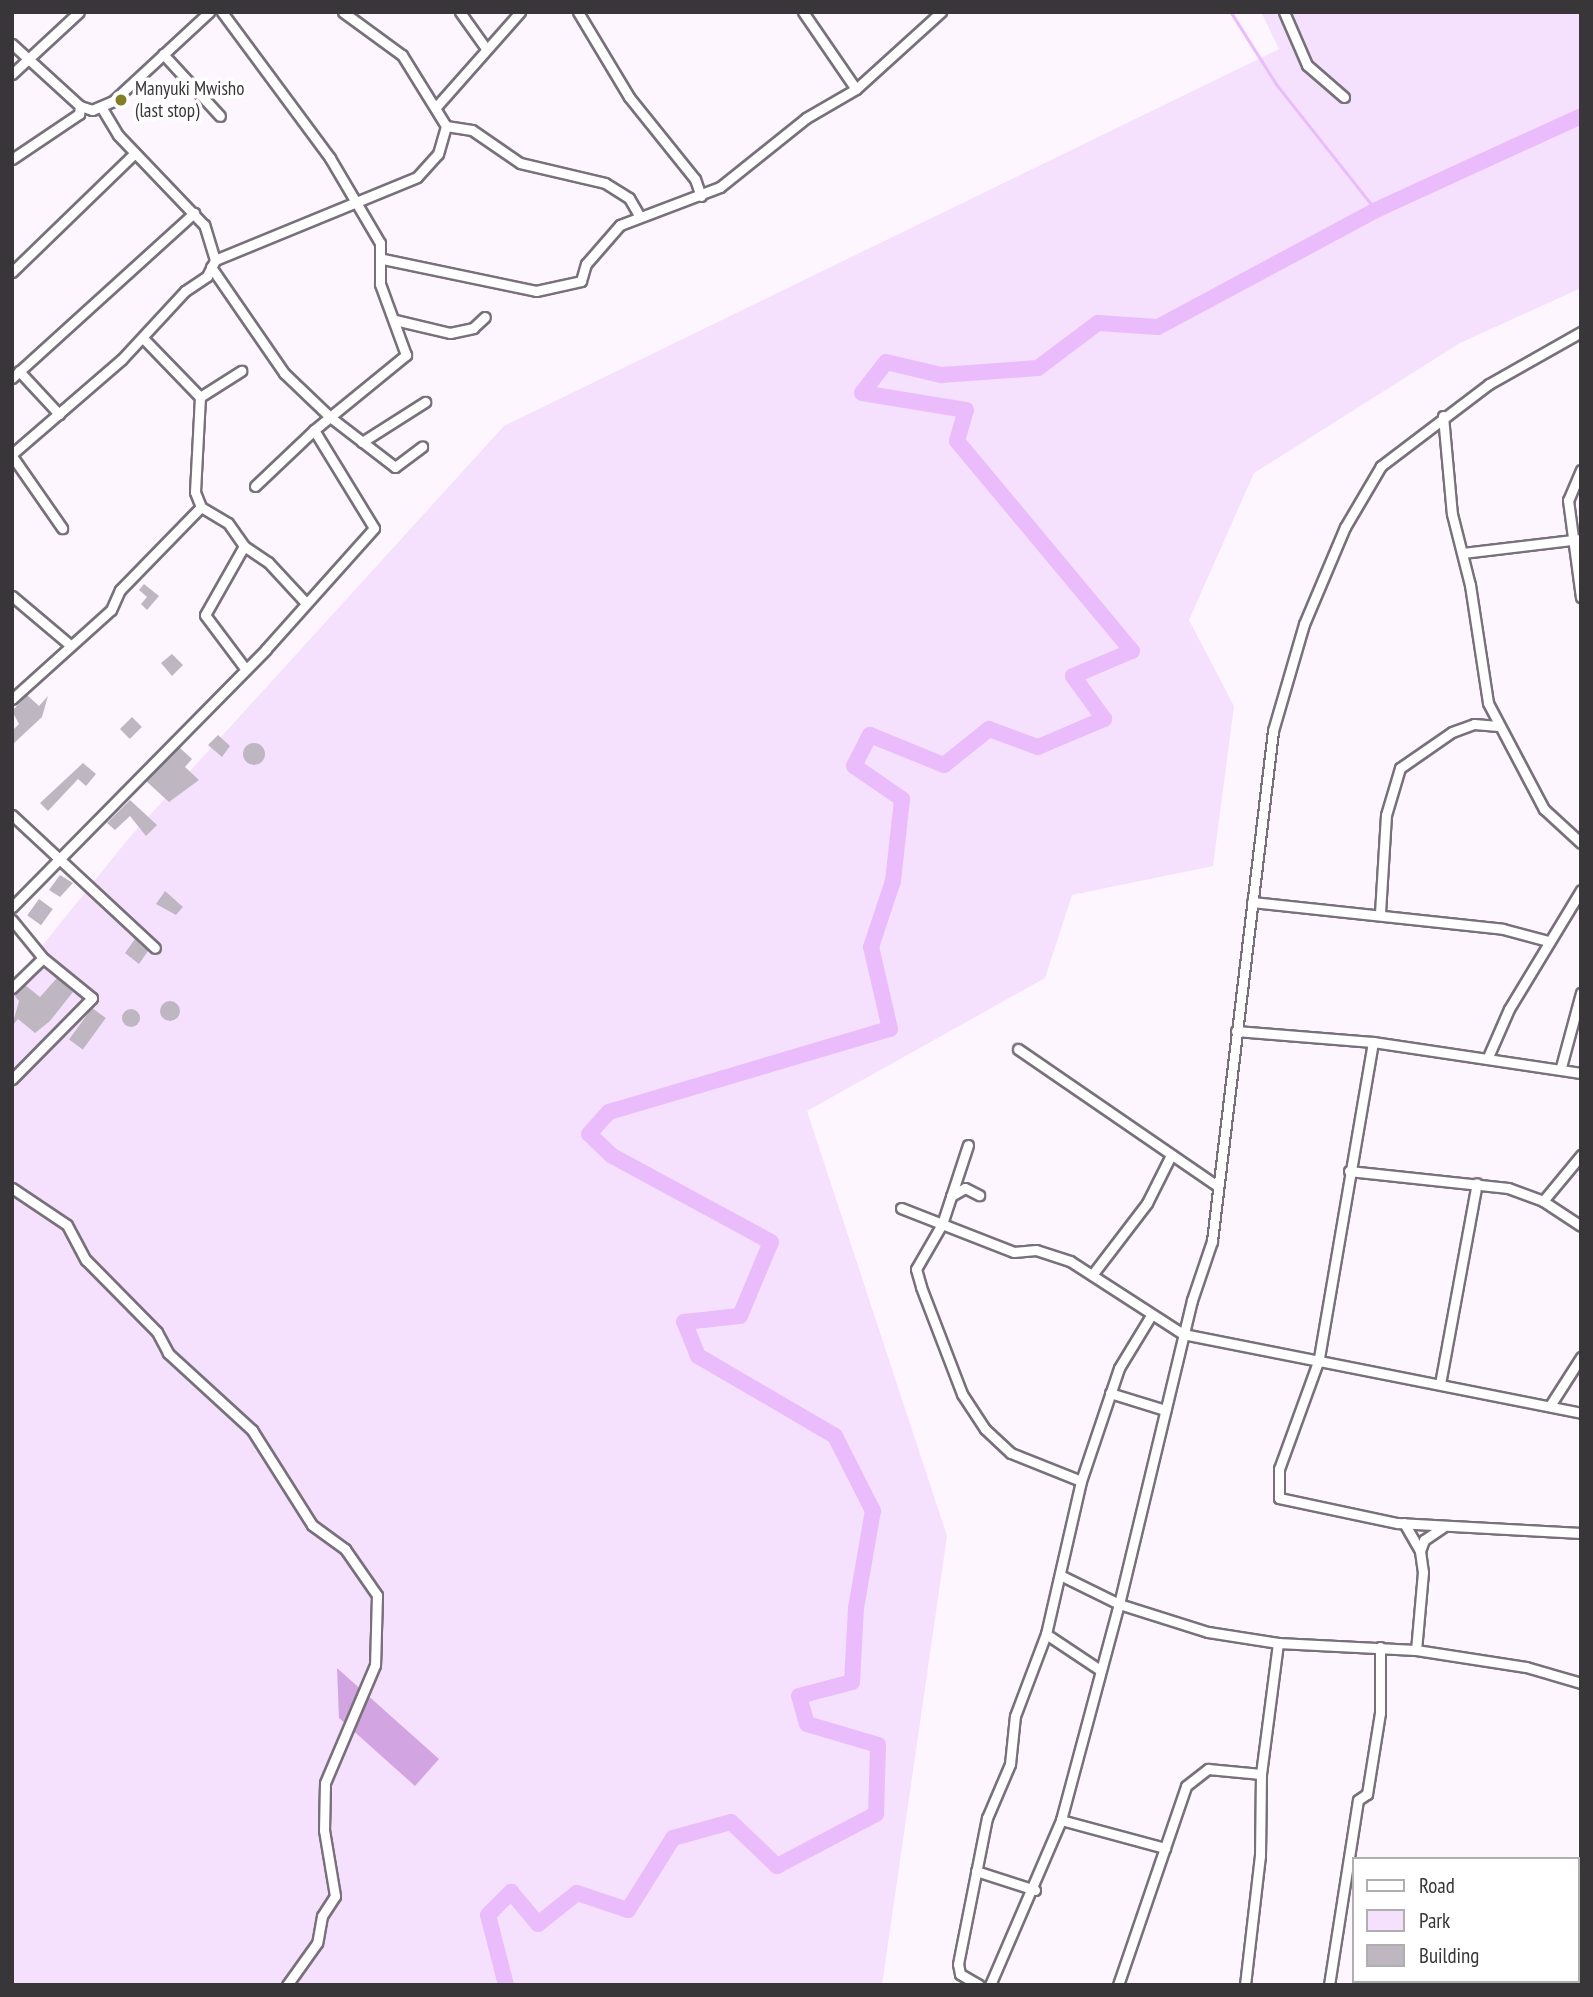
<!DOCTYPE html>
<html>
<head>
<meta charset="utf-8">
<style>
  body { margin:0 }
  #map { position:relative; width:1593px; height:1997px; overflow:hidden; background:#fdf6ff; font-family:"PT Sans Narrow",sans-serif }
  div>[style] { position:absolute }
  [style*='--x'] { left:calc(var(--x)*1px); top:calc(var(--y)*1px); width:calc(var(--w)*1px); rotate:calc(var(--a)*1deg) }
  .green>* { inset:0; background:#f5e1fd }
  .forest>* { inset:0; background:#d2a4e2 }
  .stream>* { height:2.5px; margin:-1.25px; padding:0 1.25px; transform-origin:1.25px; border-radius:1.25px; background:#ebbcfc }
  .river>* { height:16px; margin:-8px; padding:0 8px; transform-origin:8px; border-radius:8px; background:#ebbcfc }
  .building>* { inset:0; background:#beb7c1; transform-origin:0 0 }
  .round { border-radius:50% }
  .roads { filter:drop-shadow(2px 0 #78717b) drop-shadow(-2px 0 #78717b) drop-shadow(0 2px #78717b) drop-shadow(0 -2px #78717b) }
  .minor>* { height:9px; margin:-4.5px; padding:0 4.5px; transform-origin:4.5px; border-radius:4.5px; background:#fff }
  .dots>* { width:19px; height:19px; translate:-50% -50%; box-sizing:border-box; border:4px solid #fff; border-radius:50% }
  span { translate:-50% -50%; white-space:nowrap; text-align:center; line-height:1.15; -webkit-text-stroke:7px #fff; paint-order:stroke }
  .poi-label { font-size:19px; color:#39363a }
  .left { translate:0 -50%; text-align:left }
  .frame { position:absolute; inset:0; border:14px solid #39363a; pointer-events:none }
  .legend { position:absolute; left:1352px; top:1857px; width:228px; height:126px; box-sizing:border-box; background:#fff; border:2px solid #b0afb0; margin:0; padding:9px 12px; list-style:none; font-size:21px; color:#39363a }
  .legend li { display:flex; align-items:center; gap:14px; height:35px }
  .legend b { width:35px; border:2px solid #b0afb0 }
</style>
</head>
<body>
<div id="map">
  <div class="green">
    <i style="clip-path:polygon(1261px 12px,1581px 12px,1581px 288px,1460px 343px,1254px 473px,1189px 620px,1234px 706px,1213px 866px,1072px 895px,1045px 978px,807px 1111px,947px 1536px,882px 1985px,12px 1985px,12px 983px,129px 838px,504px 426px,1279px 49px)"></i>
  </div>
  <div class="forest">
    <i style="clip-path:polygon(337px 1668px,439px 1759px,415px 1786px,339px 1718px)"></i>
  </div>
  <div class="stream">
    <i style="--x:1231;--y:12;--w:86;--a:57.8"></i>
    <i style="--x:1277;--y:85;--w:159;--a:51.6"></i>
  </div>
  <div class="river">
    <i style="--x:506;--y:1985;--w:72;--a:-104.4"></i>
    <i style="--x:488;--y:1915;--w:33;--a:-45"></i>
    <i style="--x:511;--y:1892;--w:42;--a:49.8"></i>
    <i style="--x:538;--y:1924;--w:50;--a:-38.5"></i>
    <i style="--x:577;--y:1893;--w:54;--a:18.4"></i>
    <i style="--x:628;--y:1910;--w:85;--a:-58"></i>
    <i style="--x:673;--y:1838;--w:60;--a:-15.4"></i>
    <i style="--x:731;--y:1822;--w:64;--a:43.7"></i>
    <i style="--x:777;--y:1866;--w:112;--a:-27.7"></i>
    <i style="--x:876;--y:1814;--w:69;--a:-88.3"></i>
    <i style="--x:878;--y:1745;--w:74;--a:-163.5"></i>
    <i style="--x:807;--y:1724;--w:29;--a:-106"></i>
    <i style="--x:799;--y:1696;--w:55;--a:-14.8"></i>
    <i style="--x:852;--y:1682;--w:74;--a:-86.9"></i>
    <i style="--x:856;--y:1608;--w:98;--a:-80.1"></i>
    <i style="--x:873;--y:1511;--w:84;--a:-116.9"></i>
    <i style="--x:835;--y:1436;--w:159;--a:-149.7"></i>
    <i style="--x:698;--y:1356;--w:37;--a:-112"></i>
    <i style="--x:684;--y:1322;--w:56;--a:-6.1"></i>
    <i style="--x:740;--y:1316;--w:80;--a:-67.3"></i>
    <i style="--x:771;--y:1242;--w:182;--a:-151.5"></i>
    <i style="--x:611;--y:1155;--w:30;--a:-136"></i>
    <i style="--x:589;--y:1134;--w:30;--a:-48"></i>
    <i style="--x:609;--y:1112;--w:293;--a:-16.5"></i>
    <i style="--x:890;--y:1029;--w:84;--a:-103"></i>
    <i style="--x:871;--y:947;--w:70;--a:-71.6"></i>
    <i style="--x:893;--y:881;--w:82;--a:-83.7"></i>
    <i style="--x:902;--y:799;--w:58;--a:-145.5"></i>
    <i style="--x:854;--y:766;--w:35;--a:-63"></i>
    <i style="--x:870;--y:735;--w:80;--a:22.1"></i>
    <i style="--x:944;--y:765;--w:58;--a:-38.7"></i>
    <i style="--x:989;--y:729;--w:52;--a:20.2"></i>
    <i style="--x:1038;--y:747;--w:72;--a:-23"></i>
    <i style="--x:1104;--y:719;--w:53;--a:-125.8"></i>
    <i style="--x:1073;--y:676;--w:64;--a:-23"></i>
    <i style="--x:1132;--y:651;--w:273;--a:-129.8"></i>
    <i style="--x:957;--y:441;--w:32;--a:-74"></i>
    <i style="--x:966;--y:410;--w:105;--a:-170.7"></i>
    <i style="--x:862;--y:393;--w:39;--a:-52"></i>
    <i style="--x:886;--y:362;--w:57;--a:13.3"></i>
    <i style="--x:941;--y:375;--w:97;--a:-4.1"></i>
    <i style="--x:1038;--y:368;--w:75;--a:-36.9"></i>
    <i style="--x:1098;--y:323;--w:60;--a:3.8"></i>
    <i style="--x:1158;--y:327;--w:247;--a:-28.2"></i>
    <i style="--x:1376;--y:210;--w:226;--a:-24.6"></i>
  </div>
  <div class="building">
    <i style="clip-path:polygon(144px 584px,159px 596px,147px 610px,141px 604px,147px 597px,139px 590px)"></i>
    <i style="clip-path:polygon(172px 654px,183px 665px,172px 676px,161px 663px)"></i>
    <i style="clip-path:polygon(27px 695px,39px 706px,48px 696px,42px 717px,12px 745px,12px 731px,19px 724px,12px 711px)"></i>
    <i style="left:132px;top:717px;width:14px;height:17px;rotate:45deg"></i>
    <i style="clip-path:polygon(218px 735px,230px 746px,222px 757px,208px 745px)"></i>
    <i class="round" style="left:243px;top:743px;width:22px;height:22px"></i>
    <i style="clip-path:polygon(179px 747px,192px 759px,185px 767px,199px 780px,169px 802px,146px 781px)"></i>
    <i style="clip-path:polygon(83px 763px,96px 774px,86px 786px,78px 779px,48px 811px,40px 803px)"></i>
    <i style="clip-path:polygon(130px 800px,157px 825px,146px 836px,130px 816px,115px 830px,107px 823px)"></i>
    <i style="clip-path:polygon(60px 875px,73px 883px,60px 897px,49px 890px)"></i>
    <i style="clip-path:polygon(165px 891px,183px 907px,176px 915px,156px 904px)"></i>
    <i style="left:39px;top:899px;width:17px;height:20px;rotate:36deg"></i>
    <i style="clip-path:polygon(135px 939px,148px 951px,139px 964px,125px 953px)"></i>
    <i style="clip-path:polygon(57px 978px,73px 992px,50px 1021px,35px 1033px,18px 1019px,12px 1026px,19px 1001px,14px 995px,25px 985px,40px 997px)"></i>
    <i class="round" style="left:160px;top:1001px;width:20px;height:20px"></i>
    <i style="left:92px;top:1008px;width:17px;height:39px;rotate:36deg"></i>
    <i class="round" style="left:122px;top:1009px;width:18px;height:18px"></i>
  </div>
  <div class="roads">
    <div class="minor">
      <i style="--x:343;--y:12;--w:73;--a:36.1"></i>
      <i style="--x:402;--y:55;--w:84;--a:58.2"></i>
      <i style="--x:446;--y:126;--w:26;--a:9"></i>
      <i style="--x:472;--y:130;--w:58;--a:34.5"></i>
      <i style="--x:520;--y:163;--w:87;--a:13.2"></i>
      <i style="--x:605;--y:183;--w:28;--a:32"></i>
      <i style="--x:629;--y:198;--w:20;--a:60"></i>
      <i style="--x:460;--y:12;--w:43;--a:54.5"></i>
      <i style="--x:578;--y:12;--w:99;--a:59"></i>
      <i style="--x:629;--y:97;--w:105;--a:51.2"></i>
      <i style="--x:695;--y:179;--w:18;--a:71"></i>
      <i style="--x:803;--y:12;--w:93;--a:55.5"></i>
      <i style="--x:1284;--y:12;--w:58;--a:66.5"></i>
      <i style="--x:1307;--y:65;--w:49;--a:40.9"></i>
      <i style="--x:12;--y:44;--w:92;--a:42.4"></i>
      <i style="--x:80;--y:106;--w:13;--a:18"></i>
      <i style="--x:92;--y:110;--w:23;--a:-23"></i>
      <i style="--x:113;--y:101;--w:131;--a:-42.8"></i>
      <i style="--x:163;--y:54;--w:84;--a:47.4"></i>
      <i style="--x:12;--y:74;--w:91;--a:-42.8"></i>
      <i style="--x:436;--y:107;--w:127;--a:-48.5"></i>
      <i style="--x:12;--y:159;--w:81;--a:-33.9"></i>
      <i style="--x:79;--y:114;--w:8;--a:-83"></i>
      <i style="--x:383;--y:259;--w:156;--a:11.8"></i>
      <i style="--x:536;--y:291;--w:46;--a:-12.5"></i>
      <i style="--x:581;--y:281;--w:18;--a:-74"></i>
      <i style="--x:586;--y:264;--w:52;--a:-48.9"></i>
      <i style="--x:620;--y:225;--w:107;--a:-20.8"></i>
      <i style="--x:720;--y:187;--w:110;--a:-38.7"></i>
      <i style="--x:806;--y:118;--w:58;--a:-30.1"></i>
      <i style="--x:856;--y:89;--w:115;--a:-42.2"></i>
      <i style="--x:215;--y:260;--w:218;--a:-22.3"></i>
      <i style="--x:417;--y:177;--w:31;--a:-48"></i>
      <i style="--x:438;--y:154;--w:29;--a:-74"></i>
      <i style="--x:211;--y:267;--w:129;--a:55.4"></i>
      <i style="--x:284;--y:373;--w:64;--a:43.7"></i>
      <i style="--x:330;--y:417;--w:82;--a:37.6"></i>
      <i style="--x:395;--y:467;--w:34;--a:-37"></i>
      <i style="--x:12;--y:272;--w:171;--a:-44.1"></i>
      <i style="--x:395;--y:320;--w:57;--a:13.3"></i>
      <i style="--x:450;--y:333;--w:24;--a:-12"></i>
      <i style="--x:473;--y:328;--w:16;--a:-43"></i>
      <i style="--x:1581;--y:332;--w:106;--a:150.5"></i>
      <i style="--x:1489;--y:384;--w:136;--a:142.8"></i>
      <i style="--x:1381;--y:466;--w:71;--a:120.5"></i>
      <i style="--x:1345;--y:527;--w:105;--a:112.9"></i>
      <i style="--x:1304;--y:624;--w:111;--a:106.2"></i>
      <i style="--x:1273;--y:731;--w:514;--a:96.82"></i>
      <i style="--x:1212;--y:1241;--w:62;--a:108.7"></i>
      <i style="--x:1192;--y:1300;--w:313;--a:103.5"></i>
      <i style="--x:1119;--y:1604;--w:93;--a:17.5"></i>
      <i style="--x:1208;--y:1632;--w:71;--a:8.9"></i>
      <i style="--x:1278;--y:1643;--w:138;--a:2.9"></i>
      <i style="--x:1416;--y:1650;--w:111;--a:8.8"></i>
      <i style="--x:1526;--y:1667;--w:57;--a:16.2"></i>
      <i style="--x:19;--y:371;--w:59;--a:47.1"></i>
      <i style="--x:12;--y:378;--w:246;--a:-42.2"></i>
      <i style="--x:200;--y:397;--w:49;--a:-32.4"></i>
      <i style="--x:1443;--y:416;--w:98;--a:84.8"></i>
      <i style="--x:1452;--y:514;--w:73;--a:75.8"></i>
      <i style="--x:1470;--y:585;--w:119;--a:81.3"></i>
      <i style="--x:1488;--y:703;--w:120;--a:62.2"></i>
      <i style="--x:1544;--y:809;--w:50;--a:42.6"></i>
      <i style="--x:362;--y:442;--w:75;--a:-32.4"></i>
      <i style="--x:12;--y:454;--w:145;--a:-40.8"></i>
      <i style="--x:122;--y:359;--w:93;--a:-47.2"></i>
      <i style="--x:185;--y:291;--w:27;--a:-34"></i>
      <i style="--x:207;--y:276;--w:18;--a:-63"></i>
      <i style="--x:215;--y:260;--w:37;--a:-107"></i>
      <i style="--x:204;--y:225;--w:124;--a:-133.7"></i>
      <i style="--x:118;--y:135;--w:31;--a:-121"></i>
      <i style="--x:12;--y:456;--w:88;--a:55.2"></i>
      <i style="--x:1581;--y:470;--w:33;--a:113"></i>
      <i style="--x:1568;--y:500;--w:98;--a:82.4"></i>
      <i style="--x:255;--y:486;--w:81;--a:-43.5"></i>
      <i style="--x:201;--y:507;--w:31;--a:31"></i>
      <i style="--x:228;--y:523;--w:28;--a:55"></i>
      <i style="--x:244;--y:546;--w:79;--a:119.5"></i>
      <i style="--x:205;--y:615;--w:65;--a:53.1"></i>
      <i style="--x:244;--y:546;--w:29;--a:34"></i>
      <i style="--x:268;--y:562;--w:56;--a:47.2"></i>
      <i style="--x:1463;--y:553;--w:119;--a:-6.8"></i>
      <i style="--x:12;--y:596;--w:76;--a:40.2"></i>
      <i style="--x:12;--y:699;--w:133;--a:-42"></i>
      <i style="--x:111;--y:610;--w:22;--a:-66"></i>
      <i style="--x:120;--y:590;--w:116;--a:-45.7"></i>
      <i style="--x:201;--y:507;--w:16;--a:-112"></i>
      <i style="--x:195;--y:492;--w:95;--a:-87"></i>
      <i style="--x:200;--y:397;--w:82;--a:-134"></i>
      <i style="--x:12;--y:815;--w:195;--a:42.9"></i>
      <i style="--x:1252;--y:902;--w:252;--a:6.1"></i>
      <i style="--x:1503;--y:929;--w:47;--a:14.9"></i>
      <i style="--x:12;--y:907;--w:362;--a:-45.4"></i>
      <i style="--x:266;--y:649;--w:162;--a:-48.2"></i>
      <i style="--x:374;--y:528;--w:115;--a:-121.5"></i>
      <i style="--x:314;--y:430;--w:119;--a:-39.2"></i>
      <i style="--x:406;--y:355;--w:76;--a:-110.1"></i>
      <i style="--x:380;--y:284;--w:41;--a:-90"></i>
      <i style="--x:380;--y:243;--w:99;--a:-120.5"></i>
      <i style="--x:330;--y:158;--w:182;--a:-126.5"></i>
      <i style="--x:1380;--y:913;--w:98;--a:-86.5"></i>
      <i style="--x:1386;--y:815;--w:49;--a:-73.4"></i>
      <i style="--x:1400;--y:768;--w:63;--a:-34.7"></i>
      <i style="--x:1452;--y:732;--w:23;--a:-20"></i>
      <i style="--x:1474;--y:724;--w:24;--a:5"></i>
      <i style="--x:12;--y:920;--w:49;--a:50.8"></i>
      <i style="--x:43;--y:958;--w:63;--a:39.2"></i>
      <i style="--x:92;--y:998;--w:114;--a:134.6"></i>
      <i style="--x:12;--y:988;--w:43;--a:-44.1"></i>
      <i style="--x:1236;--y:1031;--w:137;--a:4.6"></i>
      <i style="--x:1373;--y:1042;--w:210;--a:8.5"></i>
      <i style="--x:1373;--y:1042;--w:322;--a:99.7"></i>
      <i style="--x:1319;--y:1359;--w:117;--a:110"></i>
      <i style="--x:1279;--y:1469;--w:29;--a:90"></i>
      <i style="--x:1279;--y:1498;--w:121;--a:12"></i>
      <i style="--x:1397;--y:1523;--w:184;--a:3.1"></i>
      <i style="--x:1018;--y:1049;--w:242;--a:34.5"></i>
      <i style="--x:1488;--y:1057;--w:52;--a:-66.4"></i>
      <i style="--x:1509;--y:1009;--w:139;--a:-58.8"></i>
      <i style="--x:1561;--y:1067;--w:77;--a:-74.9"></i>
      <i style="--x:968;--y:1145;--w:83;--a:108.2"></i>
      <i style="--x:942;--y:1224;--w:52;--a:120"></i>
      <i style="--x:916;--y:1269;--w:19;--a:74"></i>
      <i style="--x:921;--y:1287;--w:115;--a:69"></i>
      <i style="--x:962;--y:1394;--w:42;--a:56.7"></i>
      <i style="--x:985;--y:1429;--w:35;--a:43"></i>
      <i style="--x:1011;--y:1453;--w:75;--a:21.8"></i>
      <i style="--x:1349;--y:1171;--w:160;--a:6.1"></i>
      <i style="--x:1508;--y:1188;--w:37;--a:20"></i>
      <i style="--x:1543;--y:1201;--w:45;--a:33.3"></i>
      <i style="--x:12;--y:1188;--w:66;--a:33.9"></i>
      <i style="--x:67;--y:1225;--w:40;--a:62"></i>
      <i style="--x:86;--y:1260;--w:101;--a:45.4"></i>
      <i style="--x:157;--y:1332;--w:24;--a:62"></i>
      <i style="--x:168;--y:1353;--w:114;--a:42.5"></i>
      <i style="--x:252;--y:1430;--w:112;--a:57.7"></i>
      <i style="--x:312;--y:1525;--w:41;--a:36"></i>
      <i style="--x:345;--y:1549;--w:56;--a:55.2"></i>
      <i style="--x:377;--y:1595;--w:70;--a:91.6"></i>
      <i style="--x:375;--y:1665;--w:128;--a:113"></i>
      <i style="--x:325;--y:1783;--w:47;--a:91.2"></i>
      <i style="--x:324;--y:1830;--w:67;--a:80.5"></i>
      <i style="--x:335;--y:1896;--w:24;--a:123"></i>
      <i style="--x:322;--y:1916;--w:27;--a:100"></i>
      <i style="--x:317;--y:1943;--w:52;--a:125.5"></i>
      <i style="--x:951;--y:1196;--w:16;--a:-30"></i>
      <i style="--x:965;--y:1188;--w:16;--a:27"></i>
      <i style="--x:1543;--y:1201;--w:60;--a:-50.4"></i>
      <i style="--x:901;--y:1208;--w:121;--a:21.3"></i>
      <i style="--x:1014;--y:1252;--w:22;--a:-5"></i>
      <i style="--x:1036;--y:1250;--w:36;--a:18"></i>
      <i style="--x:1070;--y:1261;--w:135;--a:32.9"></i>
      <i style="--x:1183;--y:1334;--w:406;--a:11.2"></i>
      <i style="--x:1092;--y:1275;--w:91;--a:-52.6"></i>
      <i style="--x:1147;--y:1203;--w:54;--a:-63.4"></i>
      <i style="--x:1440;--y:1384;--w:204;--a:-79.6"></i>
      <i style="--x:1110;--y:1393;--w:58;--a:17.2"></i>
      <i style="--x:1551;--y:1404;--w:56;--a:-57.4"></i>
      <i style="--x:1404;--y:1523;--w:32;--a:60"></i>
      <i style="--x:1420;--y:1551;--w:21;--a:82"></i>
      <i style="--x:1423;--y:1572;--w:78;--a:95.1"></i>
      <i style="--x:1420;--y:1551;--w:12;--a:-70"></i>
      <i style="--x:1424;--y:1540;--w:23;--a:-34"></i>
      <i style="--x:1046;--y:1634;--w:65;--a:33.7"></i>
      <i style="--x:1061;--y:1820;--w:108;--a:15.1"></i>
      <i style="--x:976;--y:1871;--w:62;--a:17.9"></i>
      <i style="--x:979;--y:1985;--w:22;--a:-150"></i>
      <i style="--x:960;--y:1974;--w:10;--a:-101"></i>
      <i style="--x:958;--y:1964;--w:149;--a:-78.8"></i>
      <i style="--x:987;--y:1818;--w:59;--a:-66.9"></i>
      <i style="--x:1010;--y:1764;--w:48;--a:-84.1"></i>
      <i style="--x:1015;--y:1716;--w:88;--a:-69.3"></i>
      <i style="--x:1046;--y:1634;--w:157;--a:-77.1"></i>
      <i style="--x:1081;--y:1481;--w:119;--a:-71.4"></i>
      <i style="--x:1119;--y:1368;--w:60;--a:-58.7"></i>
      <i style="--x:990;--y:1985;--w:180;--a:-66.7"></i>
      <i style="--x:1061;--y:1820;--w:224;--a:-75"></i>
      <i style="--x:1119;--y:1604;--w:64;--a:-153.8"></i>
      <i style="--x:1118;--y:1985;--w:210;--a:-71.1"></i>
      <i style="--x:1186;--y:1786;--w:28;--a:-38"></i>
      <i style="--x:1208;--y:1769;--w:53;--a:5.4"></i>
      <i style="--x:1245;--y:1985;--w:130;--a:-83.4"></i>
      <i style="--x:1260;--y:1856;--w:82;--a:-89.3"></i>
      <i style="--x:1261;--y:1774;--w:132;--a:-82.6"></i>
      <i style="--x:1329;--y:1985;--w:187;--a:-81.1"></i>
      <i style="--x:1358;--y:1800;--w:11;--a:-34"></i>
      <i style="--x:1367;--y:1794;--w:82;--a:-80.9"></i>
      <i style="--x:1380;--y:1713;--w:66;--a:-90"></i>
    </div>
  </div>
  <div class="dots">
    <i style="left:121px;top:100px;background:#837f27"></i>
  </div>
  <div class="poi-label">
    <span class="left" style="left:135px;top:100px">Manyuki Mwisho<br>(last stop)</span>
  </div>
  <div class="frame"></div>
  <ul class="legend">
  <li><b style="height:9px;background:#fff"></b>Road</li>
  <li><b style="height:19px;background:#f5e1fd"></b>Park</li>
  <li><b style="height:19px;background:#beb7c1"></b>Building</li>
  </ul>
</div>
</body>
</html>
